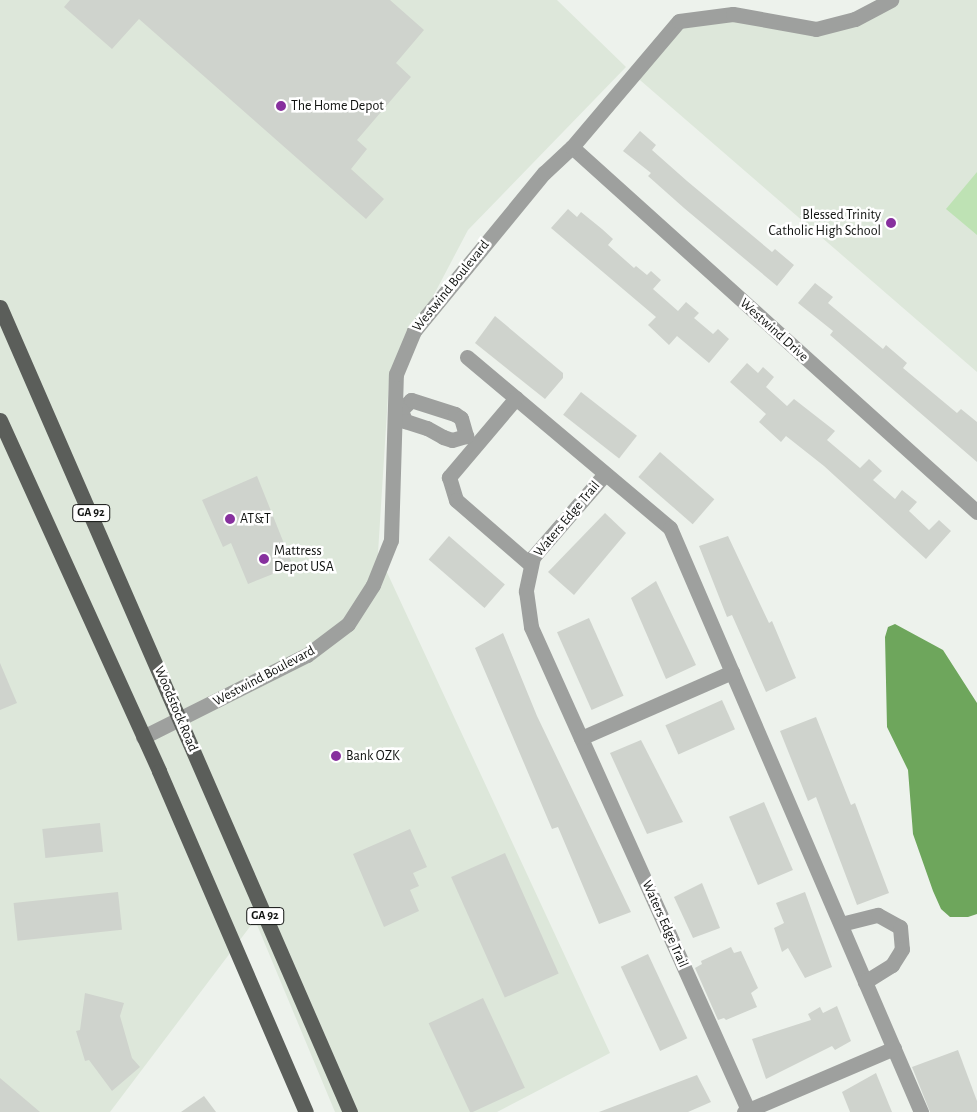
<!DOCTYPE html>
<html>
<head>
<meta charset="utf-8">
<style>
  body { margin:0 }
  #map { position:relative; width:977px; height:1112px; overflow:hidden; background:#edf2ec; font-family:"Alegreya Sans",sans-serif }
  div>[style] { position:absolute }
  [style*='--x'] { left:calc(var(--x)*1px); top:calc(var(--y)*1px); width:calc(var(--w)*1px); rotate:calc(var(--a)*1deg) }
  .built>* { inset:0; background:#dde7da }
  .green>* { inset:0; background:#bee2b4 }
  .water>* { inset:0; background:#6ea65c }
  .building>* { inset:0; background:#cfd3cd; transform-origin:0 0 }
  .minor>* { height:15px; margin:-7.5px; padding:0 7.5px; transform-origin:7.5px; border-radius:7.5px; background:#9ea09e }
  .major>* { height:15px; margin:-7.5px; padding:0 7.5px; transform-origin:7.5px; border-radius:7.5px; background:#5b5e5a }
  .dots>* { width:14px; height:14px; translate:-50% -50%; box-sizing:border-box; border:2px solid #fff; border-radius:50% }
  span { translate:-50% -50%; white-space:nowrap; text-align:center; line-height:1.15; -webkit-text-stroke:5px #fff; paint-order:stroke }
  .shield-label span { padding:1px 4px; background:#fff; border:1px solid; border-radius:4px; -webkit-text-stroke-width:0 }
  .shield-label { font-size:12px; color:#101210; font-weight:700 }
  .poi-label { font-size:14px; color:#101210 }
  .left { translate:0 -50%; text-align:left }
  .right { translate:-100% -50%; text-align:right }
  .street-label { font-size:14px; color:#101210 }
</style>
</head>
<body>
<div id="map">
  <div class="built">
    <i style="clip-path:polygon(0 0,557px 0,626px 67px,468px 230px,389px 380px,378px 553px,610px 1053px,497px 1112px,335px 1112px,255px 920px,110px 1112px,0 1112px)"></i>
    <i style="clip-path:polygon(891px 0,977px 0,977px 372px,633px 74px,679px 21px,733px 14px,816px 29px)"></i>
  </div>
  <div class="green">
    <i style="clip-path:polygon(977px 172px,977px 235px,946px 209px)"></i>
  </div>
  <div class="water">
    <i style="clip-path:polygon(895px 624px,943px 650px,977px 703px,977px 914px,968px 917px,950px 917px,941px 909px,933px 891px,913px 834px,908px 770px,887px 727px,885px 637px,888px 627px)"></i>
  </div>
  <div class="building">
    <i style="clip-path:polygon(70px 0,390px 0,424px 30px,396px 63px,411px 77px,357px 140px,367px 149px,351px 169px,384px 199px,366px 219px,139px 19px,112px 49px,64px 7px)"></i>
    <i style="clip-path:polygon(640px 131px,656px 145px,652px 150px,687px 181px,772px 252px,775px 249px,794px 265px,777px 286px,684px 208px,648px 176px,651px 173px,623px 151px)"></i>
    <i style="clip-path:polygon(568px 209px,577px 217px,581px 212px,602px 229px,613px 239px,608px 245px,634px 268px,636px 266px,647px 275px,651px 271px,661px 280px,653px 289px,678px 311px,686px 302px,699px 313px,694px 318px,713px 334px,718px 329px,729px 339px,709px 363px,677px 336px,669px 345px,648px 325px,656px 317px,551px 228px)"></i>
    <i style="clip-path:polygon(815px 283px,833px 297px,828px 303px,883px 349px,886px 345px,907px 363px,903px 368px,957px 413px,961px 409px,977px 422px,977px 462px,830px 335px,833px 331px,798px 303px)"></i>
    <i style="clip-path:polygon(495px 316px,563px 373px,563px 378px,545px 399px,475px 343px)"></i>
    <i style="clip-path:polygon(747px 363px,758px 373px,763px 367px,774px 377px,766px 387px,787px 406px,794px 399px,835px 431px,827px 440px,860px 468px,869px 459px,882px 471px,873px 480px,895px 499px,902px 490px,917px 502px,909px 511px,929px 530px,939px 520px,951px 531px,926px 559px,824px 466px,786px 436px,781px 442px,759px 422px,766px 414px,730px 382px)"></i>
    <i style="left:581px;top:392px;width:71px;height:29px;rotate:38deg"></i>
    <i style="left:660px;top:452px;width:72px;height:33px;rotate:41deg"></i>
    <i style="clip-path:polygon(257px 476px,293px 566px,248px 584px,231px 543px,223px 547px,202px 500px)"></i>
    <i style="clip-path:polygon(605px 513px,626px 533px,574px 595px,548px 572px)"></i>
    <i style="left:449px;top:536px;width:74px;height:31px;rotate:41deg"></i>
    <i style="clip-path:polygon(728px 536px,769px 623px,772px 621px,796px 678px,766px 692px,732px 615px,727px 617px,699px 546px)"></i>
    <i style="clip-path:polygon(656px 581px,696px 665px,666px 679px,631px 598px)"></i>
    <i style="left:589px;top:618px;width:85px;height:35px;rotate:66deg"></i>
    <i style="clip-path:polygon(503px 633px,537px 716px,631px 912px,599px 924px,558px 827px,552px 829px,475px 648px)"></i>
    <i style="clip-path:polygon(0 663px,17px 703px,0 710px)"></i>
    <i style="left:722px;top:700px;width:32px;height:62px;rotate:66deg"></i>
    <i style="clip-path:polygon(816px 717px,851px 805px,855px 803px,889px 893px,857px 905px,816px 797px,808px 801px,780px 731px)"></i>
    <i style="clip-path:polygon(641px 740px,683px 822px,647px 834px,610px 753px)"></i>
    <i style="left:764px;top:802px;width:74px;height:38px;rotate:67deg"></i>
    <i style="left:100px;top:823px;width:29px;height:58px;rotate:84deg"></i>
    <i style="clip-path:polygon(410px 829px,427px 867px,413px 873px,419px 886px,410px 890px,419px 911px,384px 927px,353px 854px)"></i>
    <i style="left:505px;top:853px;width:132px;height:59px;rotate:66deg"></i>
    <i style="clip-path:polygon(702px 883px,720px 928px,693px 938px,674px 897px)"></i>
    <i style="left:118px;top:892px;width:38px;height:105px;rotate:84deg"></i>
    <i style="clip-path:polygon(805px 892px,832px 967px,805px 978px,788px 948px,782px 952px,774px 928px,784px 923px,776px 903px)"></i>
    <i style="clip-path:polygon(731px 947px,734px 953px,741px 951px,758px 988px,751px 993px,757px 1007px,726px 1020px,724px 1018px,718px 1020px,695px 968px,702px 964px,701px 961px)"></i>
    <i style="left:648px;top:954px;width:93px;height:30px;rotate:65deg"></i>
    <i style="clip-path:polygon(85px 993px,124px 1003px,120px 1016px,132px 1058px,140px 1067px,112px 1091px,89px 1060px,85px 1061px,76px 1031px,80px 1030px)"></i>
    <i style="left:483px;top:998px;width:99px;height:60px;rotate:65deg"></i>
    <i style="clip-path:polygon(837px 1006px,851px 1041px,835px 1050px,832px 1046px,766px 1079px,752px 1039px,811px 1020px,808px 1014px,820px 1007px,823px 1013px)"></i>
    <i style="clip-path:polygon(958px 1050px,977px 1101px,977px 1112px,930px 1112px,912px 1067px)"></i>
    <i style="clip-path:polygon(876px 1073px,892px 1112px,850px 1112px,842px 1092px)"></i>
    <i style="clip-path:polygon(697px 1075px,711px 1102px,688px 1112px,599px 1112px)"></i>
    <i style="clip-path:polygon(0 1078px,40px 1112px,0 1112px)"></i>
    <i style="clip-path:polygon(204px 1096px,216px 1112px,181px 1112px)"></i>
  </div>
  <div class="minor">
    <i style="--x:572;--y:147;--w:545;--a:42.03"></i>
    <i style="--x:467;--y:357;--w:265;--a:40.1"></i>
    <i style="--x:670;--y:528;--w:636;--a:66.74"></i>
    <i style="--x:516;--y:398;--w:104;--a:130.3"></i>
    <i style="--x:449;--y:477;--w:24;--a:73"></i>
    <i style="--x:456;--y:500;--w:99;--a:40.9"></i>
    <i style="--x:401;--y:410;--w:14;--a:-45"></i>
    <i style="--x:411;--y:400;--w:46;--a:17.7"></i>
    <i style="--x:455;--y:414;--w:7;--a:34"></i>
    <i style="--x:461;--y:418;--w:19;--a:74"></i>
    <i style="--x:401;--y:410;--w:12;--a:70"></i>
    <i style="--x:405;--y:421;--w:23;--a:18"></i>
    <i style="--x:427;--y:428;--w:18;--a:29"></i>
    <i style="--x:443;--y:437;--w:9;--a:18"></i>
    <i style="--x:452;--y:440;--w:15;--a:-16"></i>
    <i style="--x:605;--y:474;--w:110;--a:130.9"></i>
    <i style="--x:533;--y:557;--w:35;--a:102"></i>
    <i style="--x:526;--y:591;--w:36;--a:82"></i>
    <i style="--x:531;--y:627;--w:532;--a:65.8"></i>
    <i style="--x:143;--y:737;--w:183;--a:-26.6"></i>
    <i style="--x:307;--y:655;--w:51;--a:-37.1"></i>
    <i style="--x:348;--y:624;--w:46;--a:-57.3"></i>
    <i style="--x:373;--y:585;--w:48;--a:-68.2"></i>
    <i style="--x:391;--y:540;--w:166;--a:-88.3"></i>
    <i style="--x:396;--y:374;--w:47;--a:-67.3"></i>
    <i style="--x:414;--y:331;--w:205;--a:-50.6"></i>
    <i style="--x:544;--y:173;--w:38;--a:-43"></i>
    <i style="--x:572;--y:147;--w:165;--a:-49.7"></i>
    <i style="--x:679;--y:21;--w:54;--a:-7.4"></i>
    <i style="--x:733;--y:14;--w:84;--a:10.2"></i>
    <i style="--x:816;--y:29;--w:40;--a:-14.4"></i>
    <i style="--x:855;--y:19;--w:41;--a:-27.8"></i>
    <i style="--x:581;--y:738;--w:165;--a:-23.6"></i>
    <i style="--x:841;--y:924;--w:38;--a:-14"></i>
    <i style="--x:878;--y:915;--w:25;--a:29"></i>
    <i style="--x:900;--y:927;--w:22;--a:85"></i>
    <i style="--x:902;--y:949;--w:19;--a:122"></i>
    <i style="--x:892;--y:965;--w:32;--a:148"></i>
    <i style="--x:744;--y:1112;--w:163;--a:-23.1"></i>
  </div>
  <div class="major">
    <i style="--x:0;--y:307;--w:878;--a:66.5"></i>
    <i style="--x:0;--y:420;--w:385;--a:65.6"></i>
    <i style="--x:159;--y:771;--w:371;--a:66.7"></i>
  </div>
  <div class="dots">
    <i style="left:281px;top:106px;background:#87309e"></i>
    <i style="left:891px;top:223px;background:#87309e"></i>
    <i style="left:230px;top:519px;background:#87309e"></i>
    <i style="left:264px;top:559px;background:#87309e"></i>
    <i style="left:336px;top:756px;background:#87309e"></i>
  </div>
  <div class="shield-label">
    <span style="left:91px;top:513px">GA 92</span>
    <span style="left:265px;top:916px">GA 92</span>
  </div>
  <div class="poi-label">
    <span class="left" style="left:291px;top:106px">The Home Depot</span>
    <span class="right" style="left:881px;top:223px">Blessed Trinity<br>Catholic High School</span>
    <span class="left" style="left:240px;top:519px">AT&amp;T</span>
    <span class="left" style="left:274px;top:559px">Mattress<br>Depot USA</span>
    <span class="left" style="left:346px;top:756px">Bank OZK</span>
  </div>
  <div class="street-label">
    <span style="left:451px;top:286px;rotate:-51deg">Westwind Boulevard</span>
    <span style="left:774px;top:330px;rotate:42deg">Westwind Drive</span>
    <span style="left:567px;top:519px;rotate:-50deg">Waters Edge Trail</span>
    <span style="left:264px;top:676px;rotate:-28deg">Westwind Boulevard</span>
    <span style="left:176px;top:709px;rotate:67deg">Woodstock Road</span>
    <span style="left:665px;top:924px;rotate:66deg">Waters Edge Trail</span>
  </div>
</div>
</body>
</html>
